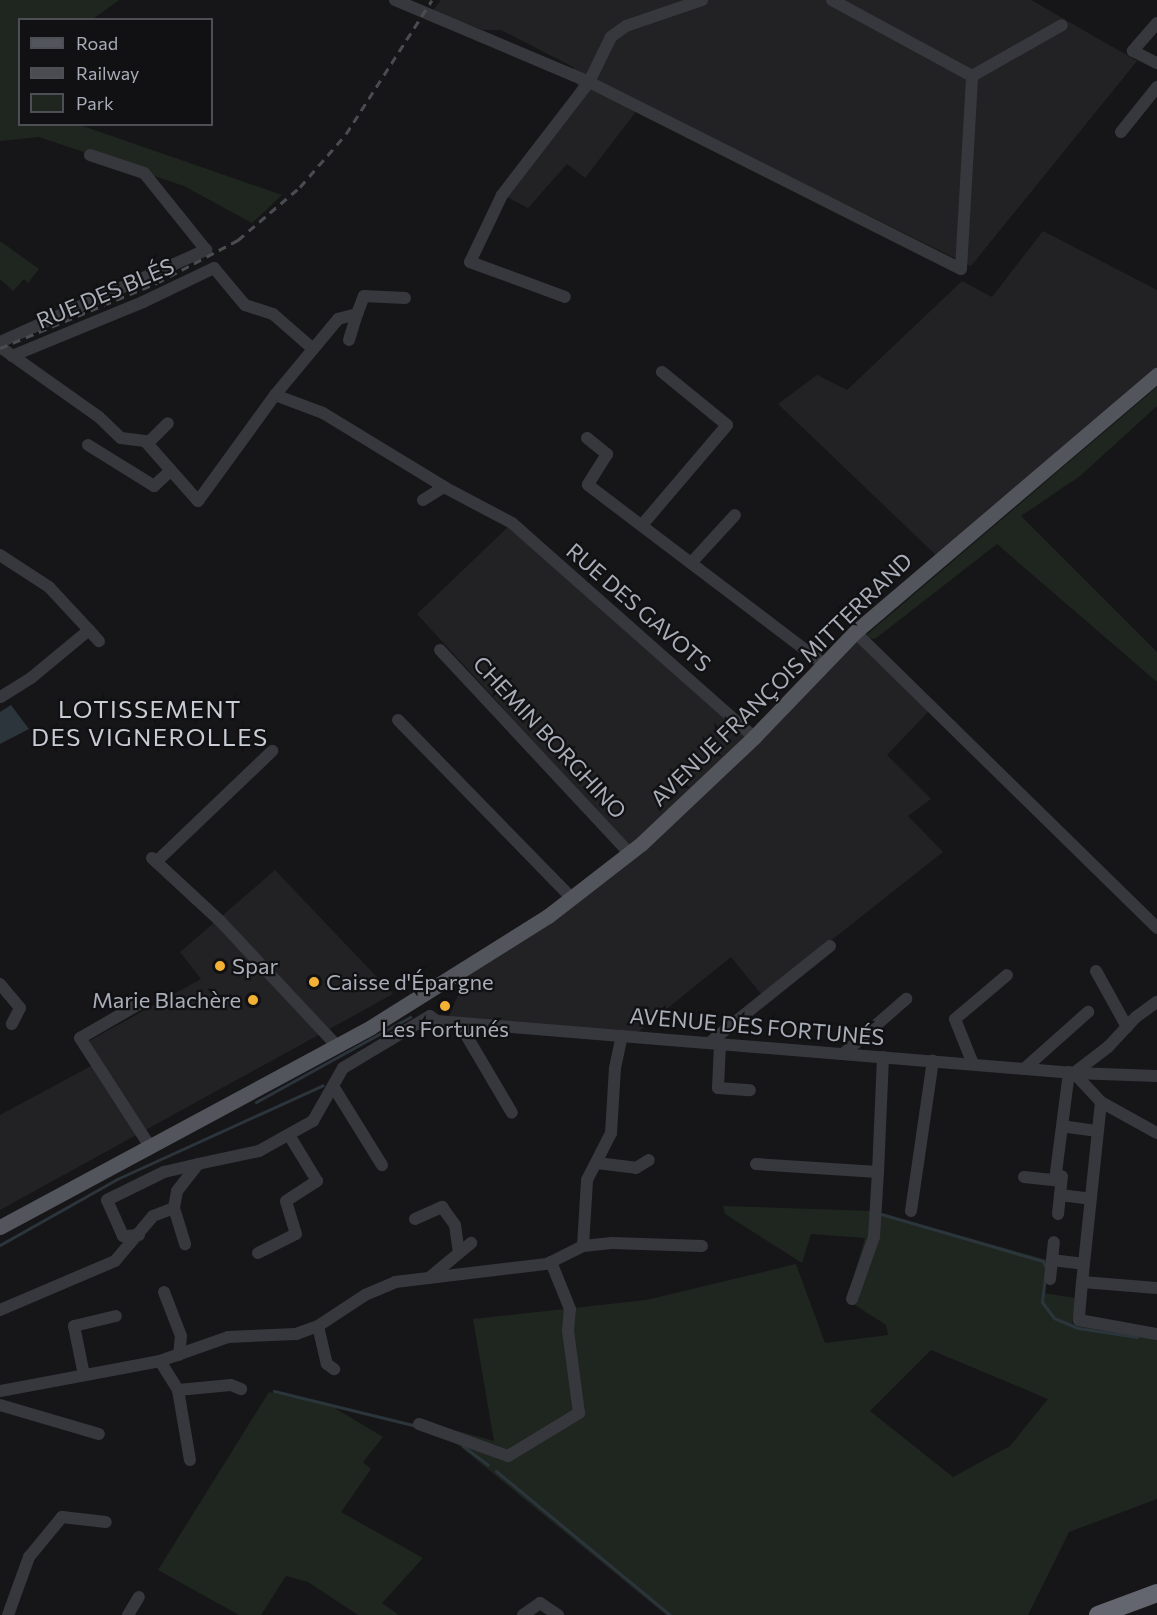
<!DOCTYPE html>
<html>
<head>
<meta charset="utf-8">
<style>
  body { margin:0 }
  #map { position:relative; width:1157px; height:1615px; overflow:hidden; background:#161618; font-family:Commissioner,sans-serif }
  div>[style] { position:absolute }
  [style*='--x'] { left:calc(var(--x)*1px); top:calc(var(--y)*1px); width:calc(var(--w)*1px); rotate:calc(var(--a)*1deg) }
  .built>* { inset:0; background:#222225 }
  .green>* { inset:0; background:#1e261f }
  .water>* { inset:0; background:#2c353c }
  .stream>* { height:3px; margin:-1.5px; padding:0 1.5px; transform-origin:1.5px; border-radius:1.5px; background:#2c353c }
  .minor>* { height:12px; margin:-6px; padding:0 6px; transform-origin:6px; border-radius:6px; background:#37383d }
  .major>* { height:15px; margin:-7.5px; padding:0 7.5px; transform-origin:7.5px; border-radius:7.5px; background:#53555c }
  .highway>* { height:18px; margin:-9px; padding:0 9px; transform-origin:9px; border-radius:9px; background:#63666e }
  .rail>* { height:3px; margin-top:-1.5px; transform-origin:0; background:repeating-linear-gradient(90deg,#4a4c52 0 8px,transparent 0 14px) }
  .dots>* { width:16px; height:16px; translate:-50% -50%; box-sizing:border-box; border:3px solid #111113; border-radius:50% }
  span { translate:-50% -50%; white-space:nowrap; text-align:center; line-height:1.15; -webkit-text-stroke:4.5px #111113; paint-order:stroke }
  .street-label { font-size:22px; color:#a8adb8 }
  .poi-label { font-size:22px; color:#a8adb8 }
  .left { translate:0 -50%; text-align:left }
  .right { translate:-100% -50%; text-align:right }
  .neighbourhood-label { font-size:24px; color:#c9ccd4; letter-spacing:1.5px }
  .legend { position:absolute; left:18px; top:18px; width:195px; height:108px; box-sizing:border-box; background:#111113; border:2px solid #4d4f55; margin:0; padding:8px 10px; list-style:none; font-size:18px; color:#a8adb8 }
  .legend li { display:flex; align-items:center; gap:12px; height:30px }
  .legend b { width:30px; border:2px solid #4d4f55 }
</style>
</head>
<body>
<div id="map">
  <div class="built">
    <i style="clip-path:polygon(441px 0,1031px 0,1137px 61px,971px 266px,642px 104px,585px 178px,567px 164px,528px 208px,507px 197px,579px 93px,573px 67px,501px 30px,483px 30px,433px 11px)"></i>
    <i style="clip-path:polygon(1043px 231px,1157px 290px,1157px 375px,939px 558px,778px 404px,817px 375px,847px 390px,962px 281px,992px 297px)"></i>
    <i style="clip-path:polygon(512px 523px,754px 737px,855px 632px,931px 709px,887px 755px,931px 799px,908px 816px,943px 852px,762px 995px,731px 957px,637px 1033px,448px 1018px,471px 966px,633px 850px,417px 614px)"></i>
    <i style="clip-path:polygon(275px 870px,393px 994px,0 1210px,0 1115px,91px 1066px,89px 1041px,201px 979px,180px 952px)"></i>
  </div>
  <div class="green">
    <i style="clip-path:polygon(0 0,119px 0,93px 19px,20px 20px,20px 124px,80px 125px,282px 195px,252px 223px,184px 186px,39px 137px,0 141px)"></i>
    <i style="clip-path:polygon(0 241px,39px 269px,28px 283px,24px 279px,13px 291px,0 279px)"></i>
    <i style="clip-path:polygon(1157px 387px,1157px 406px,1080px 476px,1021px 516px,1157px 652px,1157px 682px,997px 544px,875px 639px,864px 637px)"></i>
    <i style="clip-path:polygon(evenodd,723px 1206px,873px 1211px,1051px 1261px,1044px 1293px,1075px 1298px,1072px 1323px,1157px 1335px,1157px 1499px,1069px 1532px,1028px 1615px,666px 1615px,451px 1439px,418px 1420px,494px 1441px,473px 1319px,646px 1300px,796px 1264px,825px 1343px,888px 1335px,886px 1325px,847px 1300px,865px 1238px,811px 1234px,802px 1263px,725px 1214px,723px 1206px,931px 1350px,1048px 1399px,1010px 1446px,953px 1477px,870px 1411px,931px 1350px)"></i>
    <i style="clip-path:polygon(269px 1392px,328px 1404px,383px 1437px,363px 1462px,371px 1469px,341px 1512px,423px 1558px,382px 1603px,399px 1615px,358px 1615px,308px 1582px,286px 1576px,261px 1615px,239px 1615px,158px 1570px)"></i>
  </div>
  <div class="water">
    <i style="clip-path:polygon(11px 705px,29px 729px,0 744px,0 712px)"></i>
  </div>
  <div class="stream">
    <i style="--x:256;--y:1102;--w:176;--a:-28.9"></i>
    <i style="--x:881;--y:1214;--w:169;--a:16.2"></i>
    <i style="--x:1043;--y:1261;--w:8;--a:67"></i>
    <i style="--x:0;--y:1245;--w:134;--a:-29.4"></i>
    <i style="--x:117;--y:1179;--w:226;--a:-24.5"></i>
    <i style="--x:1045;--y:1277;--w:25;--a:97"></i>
    <i style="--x:1042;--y:1302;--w:20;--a:53"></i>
    <i style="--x:1054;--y:1318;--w:26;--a:23"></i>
    <i style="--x:1078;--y:1328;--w:60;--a:8.7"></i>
    <i style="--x:274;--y:1391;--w:147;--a:13.8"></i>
    <i style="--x:463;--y:1446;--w:31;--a:37"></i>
    <i style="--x:496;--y:1471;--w:226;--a:39.6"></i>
  </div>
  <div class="minor">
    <i style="--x:395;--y:0;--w:211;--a:22.9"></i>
    <i style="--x:589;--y:82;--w:143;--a:127.6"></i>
    <i style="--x:502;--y:195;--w:74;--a:115.5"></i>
    <i style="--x:470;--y:262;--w:101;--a:20.2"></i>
    <i style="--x:702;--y:0;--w:80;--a:161.1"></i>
    <i style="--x:626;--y:26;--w:19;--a:144"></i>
    <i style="--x:611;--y:37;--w:50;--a:116.1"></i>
    <i style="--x:589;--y:82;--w:416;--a:26.7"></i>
    <i style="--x:961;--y:269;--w:193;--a:-86.7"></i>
    <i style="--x:832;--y:0;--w:159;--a:28.5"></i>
    <i style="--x:1157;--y:23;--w:37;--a:131"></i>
    <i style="--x:1133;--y:51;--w:27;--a:27"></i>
    <i style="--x:972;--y:76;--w:103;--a:-29.5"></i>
    <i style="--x:1121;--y:132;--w:58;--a:-51.3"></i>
    <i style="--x:349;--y:340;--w:27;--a:-73"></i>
    <i style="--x:0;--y:342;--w:226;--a:-24.1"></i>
    <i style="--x:206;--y:250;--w:99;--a:-128.8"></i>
    <i style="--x:144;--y:173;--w:57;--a:-161.6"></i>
    <i style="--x:0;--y:347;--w:121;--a:35.3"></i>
    <i style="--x:99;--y:417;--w:30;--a:44"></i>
    <i style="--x:121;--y:438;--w:24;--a:7"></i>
    <i style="--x:145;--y:441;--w:80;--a:48.5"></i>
    <i style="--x:198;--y:501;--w:131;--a:-54"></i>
    <i style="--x:275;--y:395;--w:51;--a:20.6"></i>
    <i style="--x:323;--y:413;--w:142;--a:31.4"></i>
    <i style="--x:12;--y:356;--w:142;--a:-22.4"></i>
    <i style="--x:143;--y:302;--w:79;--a:-25.6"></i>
    <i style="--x:214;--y:268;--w:48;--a:50"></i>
    <i style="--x:245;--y:305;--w:29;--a:18"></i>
    <i style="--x:273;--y:314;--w:52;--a:41.1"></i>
    <i style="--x:275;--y:395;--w:99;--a:-50.3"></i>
    <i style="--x:338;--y:319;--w:20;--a:-15"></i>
    <i style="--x:357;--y:314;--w:19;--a:-69"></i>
    <i style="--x:364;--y:296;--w:41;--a:2.8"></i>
    <i style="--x:587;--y:438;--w:26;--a:39"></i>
    <i style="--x:607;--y:454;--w:36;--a:122"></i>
    <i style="--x:588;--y:485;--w:296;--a:37.2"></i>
    <i style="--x:148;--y:443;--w:28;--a:-45"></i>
    <i style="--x:88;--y:445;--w:78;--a:31.8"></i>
    <i style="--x:154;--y:486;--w:23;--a:-43"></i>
    <i style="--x:423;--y:500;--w:25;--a:-32"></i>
    <i style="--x:444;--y:487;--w:77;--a:27.9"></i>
    <i style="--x:512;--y:523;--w:323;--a:41.5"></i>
    <i style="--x:642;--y:525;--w:131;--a:-49.6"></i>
    <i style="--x:727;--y:425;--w:84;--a:-140.8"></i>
    <i style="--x:0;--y:555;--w:59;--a:33.1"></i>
    <i style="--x:49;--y:587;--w:59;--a:47.1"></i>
    <i style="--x:89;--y:630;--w:75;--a:140.4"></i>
    <i style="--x:31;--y:678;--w:36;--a:148"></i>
    <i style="--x:691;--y:563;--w:65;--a:-47.5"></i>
    <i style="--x:89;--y:630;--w:15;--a:48"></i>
    <i style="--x:855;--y:632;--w:423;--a:44.4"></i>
    <i style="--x:440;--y:650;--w:277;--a:47"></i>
    <i style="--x:398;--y:720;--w:249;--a:45.7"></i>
    <i style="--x:152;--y:858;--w:94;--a:42.8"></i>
    <i style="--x:221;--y:922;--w:170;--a:46.9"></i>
    <i style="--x:156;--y:862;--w:161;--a:-43.7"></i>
    <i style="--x:1096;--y:971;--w:64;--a:61"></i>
    <i style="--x:0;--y:984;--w:31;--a:50"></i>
    <i style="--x:20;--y:1008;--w:18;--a:117"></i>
    <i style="--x:139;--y:1004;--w:68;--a:150"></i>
    <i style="--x:80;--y:1038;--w:131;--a:57.2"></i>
    <i style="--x:459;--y:1023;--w:104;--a:59.5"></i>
    <i style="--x:709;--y:1043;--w:155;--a:-38.7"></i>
    <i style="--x:720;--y:1044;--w:44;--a:92.6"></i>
    <i style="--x:718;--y:1088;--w:32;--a:4"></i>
    <i style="--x:843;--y:1054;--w:84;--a:-41.1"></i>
    <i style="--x:973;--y:1064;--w:48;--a:-111.8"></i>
    <i style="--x:955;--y:1019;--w:68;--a:-40.2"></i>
    <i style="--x:1024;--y:1069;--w:86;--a:-41.7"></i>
    <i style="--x:1074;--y:1073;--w:40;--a:47"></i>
    <i style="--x:1101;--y:1102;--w:64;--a:29"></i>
    <i style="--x:1074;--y:1073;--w:83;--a:2.1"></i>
    <i style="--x:333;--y:1086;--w:93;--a:58.2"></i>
    <i style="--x:1101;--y:1102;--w:181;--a:96"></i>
    <i style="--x:1082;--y:1282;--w:75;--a:4.6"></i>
    <i style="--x:1068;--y:1127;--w:30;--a:8"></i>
    <i style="--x:597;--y:1163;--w:39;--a:7"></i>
    <i style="--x:636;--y:1168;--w:15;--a:-32"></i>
    <i style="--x:756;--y:1164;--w:122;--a:3.8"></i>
    <i style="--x:878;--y:1172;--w:115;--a:-87.5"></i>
    <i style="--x:1024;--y:1177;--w:31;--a:6"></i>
    <i style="--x:1055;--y:1180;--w:109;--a:-82.6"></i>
    <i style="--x:1060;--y:1195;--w:31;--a:7"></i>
    <i style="--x:174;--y:1208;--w:38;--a:73"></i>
    <i style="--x:911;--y:1211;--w:152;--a:-81.7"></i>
    <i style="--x:1058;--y:1214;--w:38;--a:-84"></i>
    <i style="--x:415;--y:1219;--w:30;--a:-24"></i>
    <i style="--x:442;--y:1207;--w:22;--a:54"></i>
    <i style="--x:455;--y:1225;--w:28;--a:82"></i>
    <i style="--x:139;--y:1235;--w:16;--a:176"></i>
    <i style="--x:123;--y:1236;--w:39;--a:-114"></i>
    <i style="--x:107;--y:1200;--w:64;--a:-26.2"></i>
    <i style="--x:164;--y:1172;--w:35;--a:-13"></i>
    <i style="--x:583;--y:1246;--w:66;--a:-86.5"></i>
    <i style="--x:587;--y:1180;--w:53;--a:-62.9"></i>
    <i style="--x:611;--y:1133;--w:65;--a:-86.5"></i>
    <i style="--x:615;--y:1068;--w:33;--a:-78"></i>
    <i style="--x:258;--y:1253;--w:42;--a:-26.6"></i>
    <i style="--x:296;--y:1234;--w:34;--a:-107"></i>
    <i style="--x:286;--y:1201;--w:37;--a:-33"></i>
    <i style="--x:317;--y:1181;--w:54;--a:-121.3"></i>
    <i style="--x:1052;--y:1260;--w:32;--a:7"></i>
    <i style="--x:429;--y:1278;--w:55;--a:-39.8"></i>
    <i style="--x:1050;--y:1279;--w:37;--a:-84"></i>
    <i style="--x:1082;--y:1282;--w:38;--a:95"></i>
    <i style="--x:1079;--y:1320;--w:79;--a:10.2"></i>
    <i style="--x:164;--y:1292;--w:47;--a:68.9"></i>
    <i style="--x:181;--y:1336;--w:19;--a:96"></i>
    <i style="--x:852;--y:1299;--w:66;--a:-70.5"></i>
    <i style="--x:874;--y:1237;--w:65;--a:-86.5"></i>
    <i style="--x:0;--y:1310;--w:125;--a:-23.1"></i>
    <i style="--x:115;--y:1261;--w:59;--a:-49.8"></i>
    <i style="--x:153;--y:1216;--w:22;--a:-21"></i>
    <i style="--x:174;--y:1208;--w:17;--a:-80"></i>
    <i style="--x:177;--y:1191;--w:34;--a:-52"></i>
    <i style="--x:198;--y:1164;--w:62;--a:-12"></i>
    <i style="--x:259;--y:1151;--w:62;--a:-29.1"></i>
    <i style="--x:313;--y:1121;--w:61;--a:-60.5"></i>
    <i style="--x:343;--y:1068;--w:101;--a:-30.9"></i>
    <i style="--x:430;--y:1016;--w:9;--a:36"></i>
    <i style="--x:437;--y:1021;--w:639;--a:4.67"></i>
    <i style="--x:1074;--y:1073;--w:43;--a:-37.4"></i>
    <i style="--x:1108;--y:1047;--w:41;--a:-47"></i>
    <i style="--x:1136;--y:1017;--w:26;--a:-36"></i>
    <i style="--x:318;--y:1326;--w:39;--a:77"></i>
    <i style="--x:327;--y:1364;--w:9;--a:36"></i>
    <i style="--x:160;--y:1361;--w:34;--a:58"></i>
    <i style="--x:178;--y:1390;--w:71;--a:80.3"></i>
    <i style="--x:84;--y:1375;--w:50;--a:-101.5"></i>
    <i style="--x:74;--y:1326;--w:43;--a:-13.4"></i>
    <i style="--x:178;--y:1390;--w:53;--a:-5.4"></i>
    <i style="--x:231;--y:1385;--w:11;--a:22"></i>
    <i style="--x:0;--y:1391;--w:163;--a:-10.6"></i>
    <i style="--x:160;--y:1361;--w:72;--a:-19.4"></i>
    <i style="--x:228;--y:1337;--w:68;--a:-2.5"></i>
    <i style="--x:296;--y:1334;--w:23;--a:-20"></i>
    <i style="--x:318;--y:1326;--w:56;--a:-33.4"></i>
    <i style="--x:365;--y:1295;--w:33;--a:-23"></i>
    <i style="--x:395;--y:1282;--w:153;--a:-6.8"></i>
    <i style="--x:547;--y:1264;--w:40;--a:-26.6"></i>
    <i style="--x:583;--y:1246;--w:29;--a:-6"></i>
    <i style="--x:612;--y:1243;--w:90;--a:1.9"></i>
    <i style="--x:0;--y:1405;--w:103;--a:16.3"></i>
    <i style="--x:419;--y:1424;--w:95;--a:19.8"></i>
    <i style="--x:508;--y:1456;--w:83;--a:-31.2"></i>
    <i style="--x:579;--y:1413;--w:83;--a:-97.6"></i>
    <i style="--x:568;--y:1331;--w:22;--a:-85"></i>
    <i style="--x:570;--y:1309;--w:51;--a:-112"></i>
    <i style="--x:8;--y:1615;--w:62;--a:-70.1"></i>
    <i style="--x:29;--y:1557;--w:52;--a:-50.5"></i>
    <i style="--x:62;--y:1517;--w:44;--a:6.5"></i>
    <i style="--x:128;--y:1615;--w:21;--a:-59"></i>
    <i style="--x:523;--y:1615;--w:21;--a:-35"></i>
    <i style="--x:540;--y:1603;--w:22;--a:34"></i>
  </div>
  <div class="major">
    <i style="--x:0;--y:1227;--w:421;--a:-28.3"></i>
    <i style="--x:371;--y:1027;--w:209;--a:-32.1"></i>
    <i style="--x:548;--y:916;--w:119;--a:-37.8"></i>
    <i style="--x:642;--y:843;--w:154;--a:-43.4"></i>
    <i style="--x:754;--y:737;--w:146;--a:-46.1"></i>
    <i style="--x:855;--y:632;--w:397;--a:-40.4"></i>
  </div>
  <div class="highway">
    <i style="--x:1098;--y:1615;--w:63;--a:-20.4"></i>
  </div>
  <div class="rail">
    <i style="--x:0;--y:348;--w:170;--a:-22.5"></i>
    <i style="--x:157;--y:283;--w:92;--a:-28"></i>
    <i style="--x:238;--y:240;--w:82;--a:-40.5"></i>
    <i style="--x:300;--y:187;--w:70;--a:-49"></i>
    <i style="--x:346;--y:134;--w:159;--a:-57.3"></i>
  </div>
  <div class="dots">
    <i style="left:220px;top:966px;background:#f2b134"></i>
    <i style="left:314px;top:982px;background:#f2b134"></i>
    <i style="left:253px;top:1000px;background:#f2b134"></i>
    <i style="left:445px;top:1006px;background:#f2b134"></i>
  </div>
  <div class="street-label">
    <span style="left:105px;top:293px;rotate:-23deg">RUE DES BLÉS</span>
    <span style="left:639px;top:607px;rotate:41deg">RUE DES GAVOTS</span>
    <span style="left:781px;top:679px;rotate:-44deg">AVENUE FRANÇOIS MITTERRAND</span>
    <span style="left:550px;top:737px;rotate:47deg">CHEMIN BORGHINO</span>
    <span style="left:757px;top:1026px;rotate:5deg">AVENUE DES FORTUNÉS</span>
  </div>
  <div class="poi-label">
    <span class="left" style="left:232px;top:966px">Spar</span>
    <span class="left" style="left:326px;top:982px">Caisse d'Épargne</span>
    <span class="right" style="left:241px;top:1000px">Marie Blachère</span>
    <span style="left:445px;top:1029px">Les Fortunés</span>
  </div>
  <div class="neighbourhood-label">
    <span style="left:150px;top:723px">LOTISSEMENT<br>DES VIGNEROLLES</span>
  </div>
  <ul class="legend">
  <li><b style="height:8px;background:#53555c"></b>Road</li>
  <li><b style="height:8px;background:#4a4c52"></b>Railway</li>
  <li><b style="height:16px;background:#1e261f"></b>Park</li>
  </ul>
</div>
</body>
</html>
